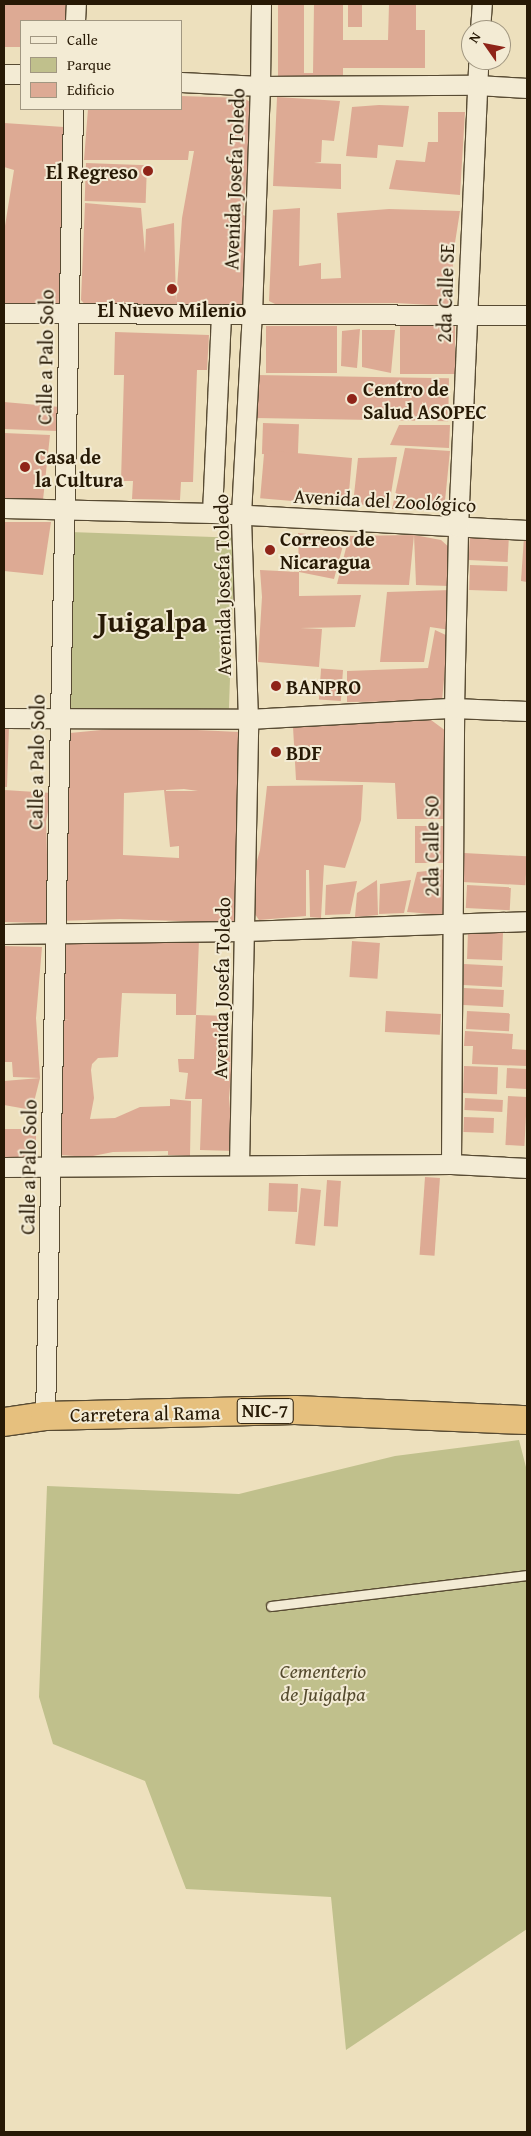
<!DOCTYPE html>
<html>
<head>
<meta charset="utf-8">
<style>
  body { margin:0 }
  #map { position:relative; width:531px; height:2136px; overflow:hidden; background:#ede0bd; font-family:"Gentium Book Plus",serif }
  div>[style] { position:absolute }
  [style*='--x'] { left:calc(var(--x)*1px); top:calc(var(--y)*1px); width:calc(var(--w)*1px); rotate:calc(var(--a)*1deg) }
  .green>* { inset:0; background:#c0c08c; transform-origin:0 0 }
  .building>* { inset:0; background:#ddaa94; transform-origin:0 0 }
  .roads { filter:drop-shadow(1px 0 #584b33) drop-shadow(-1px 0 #584b33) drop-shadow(0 1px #584b33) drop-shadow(0 -1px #584b33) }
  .lane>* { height:9px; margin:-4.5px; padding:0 4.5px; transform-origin:4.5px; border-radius:4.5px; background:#f3ebd4 }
  .street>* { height:19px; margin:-9.5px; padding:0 9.5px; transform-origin:9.5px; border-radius:9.5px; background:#f3ebd4 }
  .highway>* { height:28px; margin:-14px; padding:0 14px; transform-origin:14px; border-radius:14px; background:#e6c07e }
  .dots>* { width:14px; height:14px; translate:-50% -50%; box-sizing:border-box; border:2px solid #f3ebd4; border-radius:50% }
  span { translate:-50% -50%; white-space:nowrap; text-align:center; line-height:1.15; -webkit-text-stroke:4px #f3ebd4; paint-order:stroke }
  .shield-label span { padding:1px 4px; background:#f3ebd4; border:1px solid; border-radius:4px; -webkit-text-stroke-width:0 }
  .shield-label { font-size:19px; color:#271905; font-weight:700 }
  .poi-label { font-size:20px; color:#271905; font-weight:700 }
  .right { translate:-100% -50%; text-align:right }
  .left { translate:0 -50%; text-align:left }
  .street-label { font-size:20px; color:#271905 }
  .park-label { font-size:20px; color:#554b2e; font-style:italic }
  .town-label { font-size:30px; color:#271905; font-weight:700 }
  .frame { position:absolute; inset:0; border:5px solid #271905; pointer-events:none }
  .legend { position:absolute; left:20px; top:20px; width:162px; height:90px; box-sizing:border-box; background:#f3ebd4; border:1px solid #a19781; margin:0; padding:6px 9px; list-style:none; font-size:15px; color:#271905 }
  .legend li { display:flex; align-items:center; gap:10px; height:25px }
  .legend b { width:25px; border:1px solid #a19781 }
  .north { position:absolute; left:461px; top:20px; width:50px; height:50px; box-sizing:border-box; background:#f3ebd4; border:1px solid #a19781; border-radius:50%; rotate:303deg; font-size:14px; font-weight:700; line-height:20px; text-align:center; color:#271905 }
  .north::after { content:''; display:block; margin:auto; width:18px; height:22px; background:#8f2418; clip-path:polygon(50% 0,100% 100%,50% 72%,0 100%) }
</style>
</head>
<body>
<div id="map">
  <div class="green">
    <i style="left:70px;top:532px;width:165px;height:176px;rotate:2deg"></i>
    <i style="clip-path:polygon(519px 1440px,527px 1471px,527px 1929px,346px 2050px,331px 1897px,186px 1889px,145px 1781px,53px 1744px,39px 1697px,47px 1486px,239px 1494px,395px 1456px)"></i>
  </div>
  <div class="building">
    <i style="clip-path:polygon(4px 4px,67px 4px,67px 21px,21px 21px,21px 47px,4px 47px)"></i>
    <i style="clip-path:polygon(278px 4px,304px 4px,304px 73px,313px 73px,314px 4px,343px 4px,343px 40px,388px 40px,389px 4px,416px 4px,416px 30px,425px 30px,425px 68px,343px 68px,343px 76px,278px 76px)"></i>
    <i style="left:348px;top:4px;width:14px;height:23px"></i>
    <i style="clip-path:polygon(181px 96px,244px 98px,253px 104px,243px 215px,248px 217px,243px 308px,88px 308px,81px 300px,85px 203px,141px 208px,145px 253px,146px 229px,174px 223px,176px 302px,182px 218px,194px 151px,189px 151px,188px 160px,84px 160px,88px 109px,181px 109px)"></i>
    <i style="clip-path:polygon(277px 97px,340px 101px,334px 141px,322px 140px,321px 162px,314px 163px,341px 164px,341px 189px,273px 186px)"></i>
    <i style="clip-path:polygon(379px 105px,409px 106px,403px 147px,378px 145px,377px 158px,346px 156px,352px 107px)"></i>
    <i style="clip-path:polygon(438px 112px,465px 112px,460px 195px,389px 189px,396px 160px,425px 162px,428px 142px,438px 142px)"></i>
    <i style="clip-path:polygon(4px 123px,64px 127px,60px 307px,4px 306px,4px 232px,14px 170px,4px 167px)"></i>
    <i style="left:86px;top:163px;width:61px;height:38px;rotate:2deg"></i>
    <i style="clip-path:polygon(300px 208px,299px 266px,321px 263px,321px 279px,341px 278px,337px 213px,389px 209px,460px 211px,454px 249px,450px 306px,395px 303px,275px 304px,269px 301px,273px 210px)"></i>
    <i style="left:337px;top:326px;width:47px;height:71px;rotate:90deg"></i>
    <i style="left:400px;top:326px;width:55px;height:48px"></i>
    <i style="clip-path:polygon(360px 329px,357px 368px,341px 366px,342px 331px)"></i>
    <i style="clip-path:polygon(362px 330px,395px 330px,391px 373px,362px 367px)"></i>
    <i style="clip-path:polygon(115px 332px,209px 335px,207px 370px,197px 370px,193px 482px,181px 482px,180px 500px,132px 499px,133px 481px,121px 481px,124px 375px,114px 375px)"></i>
    <i style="left:256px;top:375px;width:193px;height:43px;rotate:1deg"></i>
    <i style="clip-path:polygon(4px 402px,60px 407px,57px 431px,4px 429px)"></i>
    <i style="left:263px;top:423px;width:36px;height:31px;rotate:2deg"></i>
    <i style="clip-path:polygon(399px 425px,450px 425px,449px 448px,390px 445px)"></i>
    <i style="clip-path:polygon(4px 433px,50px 435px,43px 500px,4px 499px)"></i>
    <i style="clip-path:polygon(405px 448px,450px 451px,444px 511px,392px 509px)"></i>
    <i style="clip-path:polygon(397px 457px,389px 506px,353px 504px,358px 458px)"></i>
    <i style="left:352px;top:458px;width:48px;height:88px;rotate:95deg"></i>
    <i style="clip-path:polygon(4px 522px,51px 522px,43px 575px,4px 571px)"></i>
    <i style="clip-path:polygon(298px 533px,345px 538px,334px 579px,299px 572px)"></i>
    <i style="left:470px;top:534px;width:39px;height:26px;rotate:3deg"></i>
    <i style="clip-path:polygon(414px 535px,409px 585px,337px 584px,349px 536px)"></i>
    <i style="clip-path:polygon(414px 535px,441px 540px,451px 549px,450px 586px,416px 585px)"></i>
    <i style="clip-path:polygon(524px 537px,527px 537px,527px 582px,521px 581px)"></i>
    <i style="left:470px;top:565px;width:38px;height:25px;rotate:2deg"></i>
    <i style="clip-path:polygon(260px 570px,299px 572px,299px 596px,361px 595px,355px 627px,300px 628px,322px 629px,319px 667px,258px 662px,262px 597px)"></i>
    <i style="clip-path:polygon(452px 590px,450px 630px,430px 627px,424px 662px,380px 662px,387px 592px)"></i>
    <i style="clip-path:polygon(435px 630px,448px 636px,442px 701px,347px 702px,347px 671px,428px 668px)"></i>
    <i style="left:343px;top:670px;width:31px;height:22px;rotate:94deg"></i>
    <i style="clip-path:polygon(431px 720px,446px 731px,446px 819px,397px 819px,395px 783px,296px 780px,293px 727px)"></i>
    <i style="clip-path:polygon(evenodd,179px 726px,197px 730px,239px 732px,237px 923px,120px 919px,58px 921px,70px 733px,122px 728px,179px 726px,184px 789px,198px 791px,166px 791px,166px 790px,184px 789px,179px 726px,164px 790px,170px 847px,179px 846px,179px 858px,123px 855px,124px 793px,164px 790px)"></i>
    <i style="clip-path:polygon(4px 727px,9px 727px,7px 787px,4px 787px)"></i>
    <i style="clip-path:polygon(363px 785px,361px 820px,345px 868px,324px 865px,321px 918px,310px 917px,309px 870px,306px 870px,306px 916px,259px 920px,252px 910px,254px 872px,260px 850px,267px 786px)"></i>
    <i style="clip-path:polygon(4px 790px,52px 793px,46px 821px,49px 923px,4px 922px)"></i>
    <i style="left:415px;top:826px;width:28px;height:37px"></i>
    <i style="left:464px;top:853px;width:63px;height:29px;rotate:3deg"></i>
    <i style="clip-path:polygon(447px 869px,445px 915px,407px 912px,417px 872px)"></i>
    <i style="clip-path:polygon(377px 880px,378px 915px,355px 917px,357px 893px)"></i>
    <i style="clip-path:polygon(411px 880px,404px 913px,379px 914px,380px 884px)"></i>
    <i style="clip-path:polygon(357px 881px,350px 914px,325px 915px,326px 885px)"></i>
    <i style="left:467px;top:885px;width:44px;height:23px;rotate:3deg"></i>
    <i style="left:468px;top:931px;width:35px;height:28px;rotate:2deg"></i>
    <i style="clip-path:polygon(199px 940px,196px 1015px,229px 1016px,231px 1075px,229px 1098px,234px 1151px,200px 1150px,202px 1099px,185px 1099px,188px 1073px,179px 1072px,178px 1059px,194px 1059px,196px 1015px,176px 1015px,176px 994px,122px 993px,118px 1057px,98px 1058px,92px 1064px,91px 1070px,94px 1098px,90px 1119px,115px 1118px,140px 1107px,170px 1106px,170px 1099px,191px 1101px,190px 1156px,168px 1155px,168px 1151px,113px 1152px,88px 1157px,61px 1155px,56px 1148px,61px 1099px,58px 1100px,61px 1020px,69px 1020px,60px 1019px,61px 953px,68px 942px)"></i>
    <i style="left:352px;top:941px;width:28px;height:36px;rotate:4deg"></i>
    <i style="clip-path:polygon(4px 946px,42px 947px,36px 1018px,40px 1078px,13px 1077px,12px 1062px,4px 1062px)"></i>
    <i style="left:464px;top:964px;width:39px;height:21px;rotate:3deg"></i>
    <i style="left:464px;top:988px;width:40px;height:17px;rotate:3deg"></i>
    <i style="left:386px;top:1011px;width:55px;height:21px;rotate:3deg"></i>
    <i style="left:467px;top:1011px;width:43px;height:18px;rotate:3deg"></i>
    <i style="clip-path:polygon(465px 1031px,513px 1034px,512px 1049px,527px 1050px,527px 1066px,472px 1064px,473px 1046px,464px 1046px)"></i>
    <i style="left:464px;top:1066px;width:34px;height:27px;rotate:2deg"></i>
    <i style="left:507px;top:1068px;width:20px;height:20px;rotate:3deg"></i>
    <i style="clip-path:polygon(40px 1078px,32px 1110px,4px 1105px,4px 1081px)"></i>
    <i style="left:508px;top:1096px;width:19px;height:49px;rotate:3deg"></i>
    <i style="left:465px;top:1098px;width:38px;height:12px;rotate:3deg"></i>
    <i style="left:464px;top:1117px;width:30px;height:15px;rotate:2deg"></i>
    <i style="left:4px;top:1129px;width:32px;height:29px"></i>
    <i style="left:425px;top:1177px;width:15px;height:78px;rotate:4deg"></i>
    <i style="left:327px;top:1180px;width:14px;height:46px;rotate:4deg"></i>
    <i style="left:269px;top:1183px;width:29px;height:28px;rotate:2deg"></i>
    <i style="left:301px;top:1188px;width:20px;height:56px;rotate:6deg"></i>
  </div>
  <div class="roads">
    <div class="lane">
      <i style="--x:271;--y:1606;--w:258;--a:-6.9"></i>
    </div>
    <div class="street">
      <i style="--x:75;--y:21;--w:17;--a:-87"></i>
      <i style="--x:480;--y:30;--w:26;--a:-86"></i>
      <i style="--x:4;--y:74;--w:17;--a:0"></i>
      <i style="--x:181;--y:82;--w:79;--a:2.9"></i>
      <i style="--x:260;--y:86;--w:217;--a:-0.3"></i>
      <i style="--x:477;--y:85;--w:50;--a:3.4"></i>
      <i style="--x:4;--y:313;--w:523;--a:0.22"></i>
      <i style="--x:221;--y:315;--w:198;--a:92.6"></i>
      <i style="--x:212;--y:513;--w:315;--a:3.1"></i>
      <i style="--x:4;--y:508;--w:208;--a:1.4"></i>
      <i style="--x:4;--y:718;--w:244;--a:0.2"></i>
      <i style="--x:248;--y:719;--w:206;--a:-3.1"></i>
      <i style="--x:454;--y:708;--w:73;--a:2.4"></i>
      <i style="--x:4;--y:934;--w:240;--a:-0.7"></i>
      <i style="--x:244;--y:931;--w:283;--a:-2"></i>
      <i style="--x:451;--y:1164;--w:456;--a:-89.6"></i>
      <i style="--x:454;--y:708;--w:181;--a:-88.7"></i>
      <i style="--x:458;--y:527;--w:467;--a:-87.5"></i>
      <i style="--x:239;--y:1165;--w:446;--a:-88.8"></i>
      <i style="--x:248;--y:719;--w:205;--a:-92"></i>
      <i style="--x:241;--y:514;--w:200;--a:-86.9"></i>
      <i style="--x:252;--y:314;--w:228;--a:-88"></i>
      <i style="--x:260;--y:86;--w:82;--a:-89.3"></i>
      <i style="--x:4;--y:1167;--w:447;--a:-0.4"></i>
      <i style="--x:451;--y:1164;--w:76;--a:3"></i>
      <i style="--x:45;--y:1416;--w:1307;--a:-88.77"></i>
    </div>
    <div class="highway">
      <i style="--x:4;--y:1422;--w:41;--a:-8.3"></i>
      <i style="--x:45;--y:1416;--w:250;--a:-1.4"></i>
      <i style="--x:295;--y:1410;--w:232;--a:2.5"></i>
    </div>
  </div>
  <div class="dots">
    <i style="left:148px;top:171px;background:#8f2418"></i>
    <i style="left:172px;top:289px;background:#8f2418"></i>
    <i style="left:352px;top:399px;background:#8f2418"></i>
    <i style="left:25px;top:467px;background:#8f2418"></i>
    <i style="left:270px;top:550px;background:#8f2418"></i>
    <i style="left:276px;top:686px;background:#8f2418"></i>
    <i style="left:276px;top:752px;background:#8f2418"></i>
  </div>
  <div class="shield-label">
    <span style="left:265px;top:1411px">NIC-7</span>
  </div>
  <div class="poi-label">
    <span class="right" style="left:138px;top:171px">El Regreso</span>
    <span style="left:172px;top:309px">El Nuevo Milenio</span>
    <span class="left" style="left:363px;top:400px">Centro de<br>Salud ASOPEC</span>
    <span class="left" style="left:35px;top:468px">Casa de<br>la Cultura</span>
    <span class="left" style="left:280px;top:550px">Correos de<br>Nicaragua</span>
    <span class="left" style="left:286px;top:686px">BANPRO</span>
    <span class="left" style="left:286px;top:752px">BDF</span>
  </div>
  <div class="street-label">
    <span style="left:234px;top:179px;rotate:-88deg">Avenida Josefa Toledo</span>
    <span style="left:445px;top:293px;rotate:-88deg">2da Calle SE</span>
    <span style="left:45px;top:357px;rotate:-89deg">Calle a Palo Solo</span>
    <span style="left:385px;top:500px;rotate:3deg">Avenida del Zoológico</span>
    <span style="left:222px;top:585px;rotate:-91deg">Avenida Josefa Toledo</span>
    <span style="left:36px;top:762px;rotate:-89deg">Calle a Palo Solo</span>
    <span style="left:431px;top:846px;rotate:-90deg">2da Calle SO</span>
    <span style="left:221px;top:988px;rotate:-89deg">Avenida Josefa Toledo</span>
    <span style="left:28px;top:1167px;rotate:-89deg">Calle a Palo Solo</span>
    <span style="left:145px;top:1413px;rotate:-1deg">Carretera al Rama</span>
  </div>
  <div class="park-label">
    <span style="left:323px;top:1682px">Cementerio<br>de Juigalpa</span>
  </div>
  <div class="town-label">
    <span style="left:152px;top:621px">Juigalpa</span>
  </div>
  <div class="frame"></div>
  <ul class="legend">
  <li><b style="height:6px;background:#f3ebd4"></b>Calle</li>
  <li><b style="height:14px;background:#c0c08c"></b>Parque</li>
  <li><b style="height:14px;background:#ddaa94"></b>Edificio</li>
  </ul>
  <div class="north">N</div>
</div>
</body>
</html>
